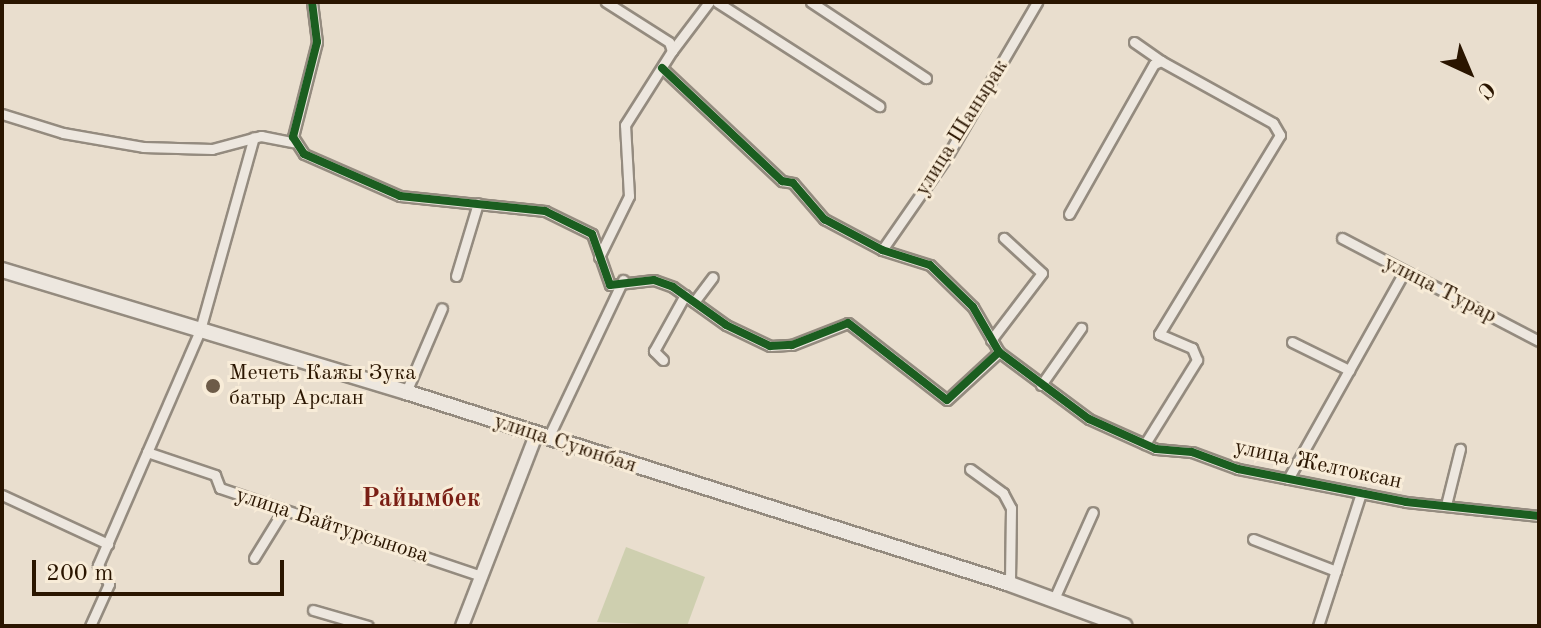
<!DOCTYPE html>
<html>
<head>
<meta charset="utf-8">
<style>
  body { margin:0 }
  #map { position:relative; width:1541px; height:628px; overflow:hidden; background:#e9dece; font-family:"Old Standard TT",serif }
  div>[style] { position:absolute }
  [style*='--x'] { left:calc(var(--x)*1px); top:calc(var(--y)*1px); width:calc(var(--w)*1px); rotate:calc(var(--a)*1deg) }
  .green>* { inset:0; background:#cecfaf }
  .roads { filter:drop-shadow(2px 0 #948b7f) drop-shadow(-2px 0 #948b7f) drop-shadow(0 2px #948b7f) drop-shadow(0 -2px #948b7f) }
  .minor>* { height:9px; margin:-4.5px; padding:0 4.5px; transform-origin:4.5px; border-radius:4.5px; background:#ede7df }
  .tertiary>* { height:12px; margin:-6px; padding:0 6px; transform-origin:6px; border-radius:6px; background:#ede7df }
  .secondary>* { height:14px; margin:-7px; padding:0 7px; transform-origin:7px; border-radius:7px; background:#ede7df }
  .cycleway>* { height:8px; margin:-4px; padding:0 4px; transform-origin:4px; border-radius:4px; background:#1b5e20 }
  .dots>* { width:22px; height:22px; translate:-50% -50%; box-sizing:border-box; border:4px solid #f8ecd8; border-radius:50% }
  span { translate:-50% -50%; white-space:nowrap; text-align:center; line-height:1.15; -webkit-text-stroke:6px #f8ecd8; paint-order:stroke }
  .street-label { font-size:22px; color:#2a1500 }
  .poi-label { font-size:22px; color:#2a1500 }
  .left { translate:0 -50%; text-align:left }
  .quarter-label { font-size:26px; color:#7a1f14; font-weight:700 }
  .frame { position:absolute; inset:0; border:4px solid #2a1500; pointer-events:none }
  .north { position:absolute; left:1429px; top:32px; width:80px; height:80px; -webkit-text-stroke:6px #f8ecd8; paint-order:stroke; rotate:136deg; font-size:22px; font-weight:700; line-height:32px; text-align:center; color:#2a1500 }
  .north::after { content:''; display:block; margin:auto; width:28px; height:36px; background:#2a1500; clip-path:polygon(50% 0,100% 100%,50% 72%,0 100%) }
  .scale { position:absolute; left:32px; top:560px; width:252px; height:36px; box-sizing:border-box; border:4px solid #2a1500; border-top:0; padding-left:10px; font-size:24px; line-height:28px; white-space:nowrap; color:#2a1500; -webkit-text-stroke:6px #f8ecd8; paint-order:stroke }
</style>
</head>
<body>
<div id="map">
  <div class="green">
    <i style="clip-path:polygon(626px 547px,705px 577px,687px 626px,597px 622px)"></i>
  </div>
  <div class="roads">
    <div class="minor">
      <i style="--x:312;--y:2;--w:40;--a:82.9"></i>
      <i style="--x:317;--y:42;--w:98;--a:104.2"></i>
      <i style="--x:293;--y:137;--w:20;--a:57"></i>
      <i style="--x:304;--y:154;--w:105;--a:23.6"></i>
      <i style="--x:400;--y:196;--w:146;--a:5.9"></i>
      <i style="--x:545;--y:211;--w:52;--a:26.1"></i>
      <i style="--x:592;--y:234;--w:54;--a:70.6"></i>
      <i style="--x:610;--y:285;--w:44;--a:-6.5"></i>
      <i style="--x:654;--y:280;--w:20;--a:20"></i>
      <i style="--x:673;--y:287;--w:65;--a:35.6"></i>
      <i style="--x:726;--y:325;--w:49;--a:25.5"></i>
      <i style="--x:770;--y:346;--w:22;--a:-3"></i>
      <i style="--x:792;--y:345;--w:60;--a:-21.4"></i>
      <i style="--x:848;--y:323;--w:125;--a:37.9"></i>
      <i style="--x:947;--y:400;--w:71;--a:-42.7"></i>
      <i style="--x:717;--y:2;--w:193;--a:32.7"></i>
      <i style="--x:811;--y:2;--w:138;--a:33.5"></i>
      <i style="--x:1134;--y:42;--w:33;--a:35"></i>
      <i style="--x:672;--y:51;--w:61;--a:-52.9"></i>
      <i style="--x:662;--y:68;--w:165;--a:43.3"></i>
      <i style="--x:782;--y:181;--w:11;--a:10"></i>
      <i style="--x:793;--y:183;--w:48;--a:49.3"></i>
      <i style="--x:824;--y:219;--w:66;--a:28.1"></i>
      <i style="--x:882;--y:250;--w:50;--a:17.4"></i>
      <i style="--x:930;--y:265;--w:60;--a:44.3"></i>
      <i style="--x:973;--y:307;--w:52;--a:60"></i>
      <i style="--x:999;--y:352;--w:112;--a:36.7"></i>
      <i style="--x:1089;--y:419;--w:73;--a:24.1"></i>
      <i style="--x:1156;--y:449;--w:36;--a:5"></i>
      <i style="--x:1192;--y:452;--w:49;--a:20.3"></i>
      <i style="--x:1238;--y:469;--w:171;--a:11.1"></i>
      <i style="--x:1406;--y:502;--w:134;--a:6"></i>
      <i style="--x:2;--y:114;--w:64;--a:17.3"></i>
      <i style="--x:63;--y:133;--w:81;--a:9.9"></i>
      <i style="--x:143;--y:147;--w:69;--a:1.7"></i>
      <i style="--x:212;--y:149;--w:51;--a:-14.9"></i>
      <i style="--x:261;--y:136;--w:33;--a:11"></i>
      <i style="--x:1069;--y:214;--w:172;--a:-60.5"></i>
      <i style="--x:1154;--y:64;--w:8;--a:-23"></i>
      <i style="--x:1161;--y:61;--w:128;--a:29"></i>
      <i style="--x:1273;--y:123;--w:14;--a:60"></i>
      <i style="--x:1280;--y:135;--w:233;--a:121.3"></i>
      <i style="--x:1159;--y:334;--w:36;--a:23"></i>
      <i style="--x:1192;--y:348;--w:13;--a:67"></i>
      <i style="--x:1197;--y:360;--w:99;--a:121.8"></i>
      <i style="--x:1342;--y:238;--w:222;--a:27.6"></i>
      <i style="--x:882;--y:250;--w:112;--a:-55.2"></i>
      <i style="--x:946;--y:158;--w:181;--a:-59.7"></i>
      <i style="--x:599;--y:257;--w:68;--a:-63.8"></i>
      <i style="--x:629;--y:196;--w:71;--a:-93.2"></i>
      <i style="--x:625;--y:125;--w:88;--a:-57.6"></i>
      <i style="--x:672;--y:51;--w:9;--a:-108"></i>
      <i style="--x:669;--y:42;--w:75;--a:-147.6"></i>
      <i style="--x:456;--y:276;--w:76;--a:-73.2"></i>
      <i style="--x:694;--y:302;--w:31;--a:-53"></i>
      <i style="--x:991;--y:340;--w:84;--a:-52.7"></i>
      <i style="--x:1042;--y:273;--w:52;--a:-137.4"></i>
      <i style="--x:1292;--y:342;--w:64;--a:26.2"></i>
      <i style="--x:663;--y:360;--w:13;--a:-135"></i>
      <i style="--x:654;--y:351;--w:64;--a:-61"></i>
      <i style="--x:1041;--y:385;--w:70;--a:-54.9"></i>
      <i style="--x:406;--y:392;--w:91;--a:-66.8"></i>
      <i style="--x:548;--y:438;--w:175;--a:-64.6"></i>
      <i style="--x:147;--y:452;--w:72;--a:18.7"></i>
      <i style="--x:215;--y:475;--w:14;--a:69"></i>
      <i style="--x:220;--y:488;--w:275;--a:18.6"></i>
      <i style="--x:970;--y:469;--w:41;--a:36"></i>
      <i style="--x:1003;--y:493;--w:17;--a:62"></i>
      <i style="--x:1011;--y:508;--w:76;--a:90.8"></i>
      <i style="--x:1288;--y:479;--w:237;--a:-60.7"></i>
      <i style="--x:2;--y:495;--w:117;--a:24.8"></i>
      <i style="--x:1446;--y:505;--w:58;--a:-76"></i>
      <i style="--x:1253;--y:539;--w:89;--a:21.1"></i>
      <i style="--x:254;--y:558;--w:55;--a:-58.3"></i>
      <i style="--x:1054;--y:599;--w:95;--a:-65.9"></i>
      <i style="--x:313;--y:610;--w:57;--a:16.2"></i>
      <i style="--x:90;--y:626;--w:46;--a:-65.7"></i>
      <i style="--x:109;--y:584;--w:22;--a:-120"></i>
      <i style="--x:98;--y:565;--w:256;--a:-66.5"></i>
      <i style="--x:200;--y:330;--w:200;--a:-74.4"></i>
      <i style="--x:1318;--y:626;--w:140;--a:-72.1"></i>
    </div>
    <div class="tertiary">
      <i style="--x:462;--y:626;--w:205;--a:-68.8"></i>
    </div>
    <div class="secondary">
      <i style="--x:2;--y:270;--w:422;--a:16.8"></i>
      <i style="--x:406;--y:392;--w:634;--a:17.63"></i>
      <i style="--x:1010;--y:584;--w:122;--a:20.1"></i>
    </div>
  </div>
  <div class="cycleway">
    <i style="--x:312;--y:2;--w:40;--a:82.9"></i>
    <i style="--x:317;--y:42;--w:98;--a:104.2"></i>
    <i style="--x:293;--y:137;--w:20;--a:57"></i>
    <i style="--x:304;--y:154;--w:105;--a:23.6"></i>
    <i style="--x:400;--y:196;--w:146;--a:5.9"></i>
    <i style="--x:545;--y:211;--w:52;--a:26.1"></i>
    <i style="--x:592;--y:234;--w:54;--a:70.6"></i>
    <i style="--x:610;--y:285;--w:44;--a:-6.5"></i>
    <i style="--x:654;--y:280;--w:20;--a:20"></i>
    <i style="--x:673;--y:287;--w:65;--a:35.6"></i>
    <i style="--x:726;--y:325;--w:49;--a:25.5"></i>
    <i style="--x:770;--y:346;--w:22;--a:-3"></i>
    <i style="--x:792;--y:345;--w:60;--a:-21.4"></i>
    <i style="--x:848;--y:323;--w:125;--a:37.9"></i>
    <i style="--x:947;--y:400;--w:71;--a:-42.7"></i>
    <i style="--x:662;--y:68;--w:165;--a:43.3"></i>
    <i style="--x:782;--y:181;--w:11;--a:10"></i>
    <i style="--x:793;--y:183;--w:48;--a:49.3"></i>
    <i style="--x:824;--y:219;--w:66;--a:28.1"></i>
    <i style="--x:882;--y:250;--w:50;--a:17.4"></i>
    <i style="--x:930;--y:265;--w:60;--a:44.3"></i>
    <i style="--x:973;--y:307;--w:52;--a:60"></i>
    <i style="--x:999;--y:352;--w:112;--a:36.7"></i>
    <i style="--x:1089;--y:419;--w:73;--a:24.1"></i>
    <i style="--x:1156;--y:449;--w:36;--a:5"></i>
    <i style="--x:1192;--y:452;--w:49;--a:20.3"></i>
    <i style="--x:1238;--y:469;--w:171;--a:11.1"></i>
    <i style="--x:1406;--y:502;--w:134;--a:6"></i>
  </div>
  <div class="dots">
    <i style="left:213px;top:386px;background:#6d5b48"></i>
  </div>
  <div class="street-label">
    <span style="left:962px;top:128px;rotate:-58deg">улица Шанырак</span>
    <span style="left:1440px;top:290px;rotate:27deg">улица Турар</span>
    <span style="left:565px;top:444px;rotate:18deg">улица Суюнбая</span>
    <span style="left:1318px;top:465px;rotate:12deg">улица Желтоксан</span>
    <span style="left:332px;top:526px;rotate:18deg">улица Байтурсынова</span>
  </div>
  <div class="poi-label">
    <span class="left" style="left:229px;top:386px">Мечеть Кажы Зука<br>батыр Арслан</span>
  </div>
  <div class="quarter-label">
    <span style="left:421px;top:500px">Райымбек</span>
  </div>
  <div class="frame"></div>
  <div class="north">С</div>
  <div class="scale">200 m</div>
</div>
</body>
</html>
